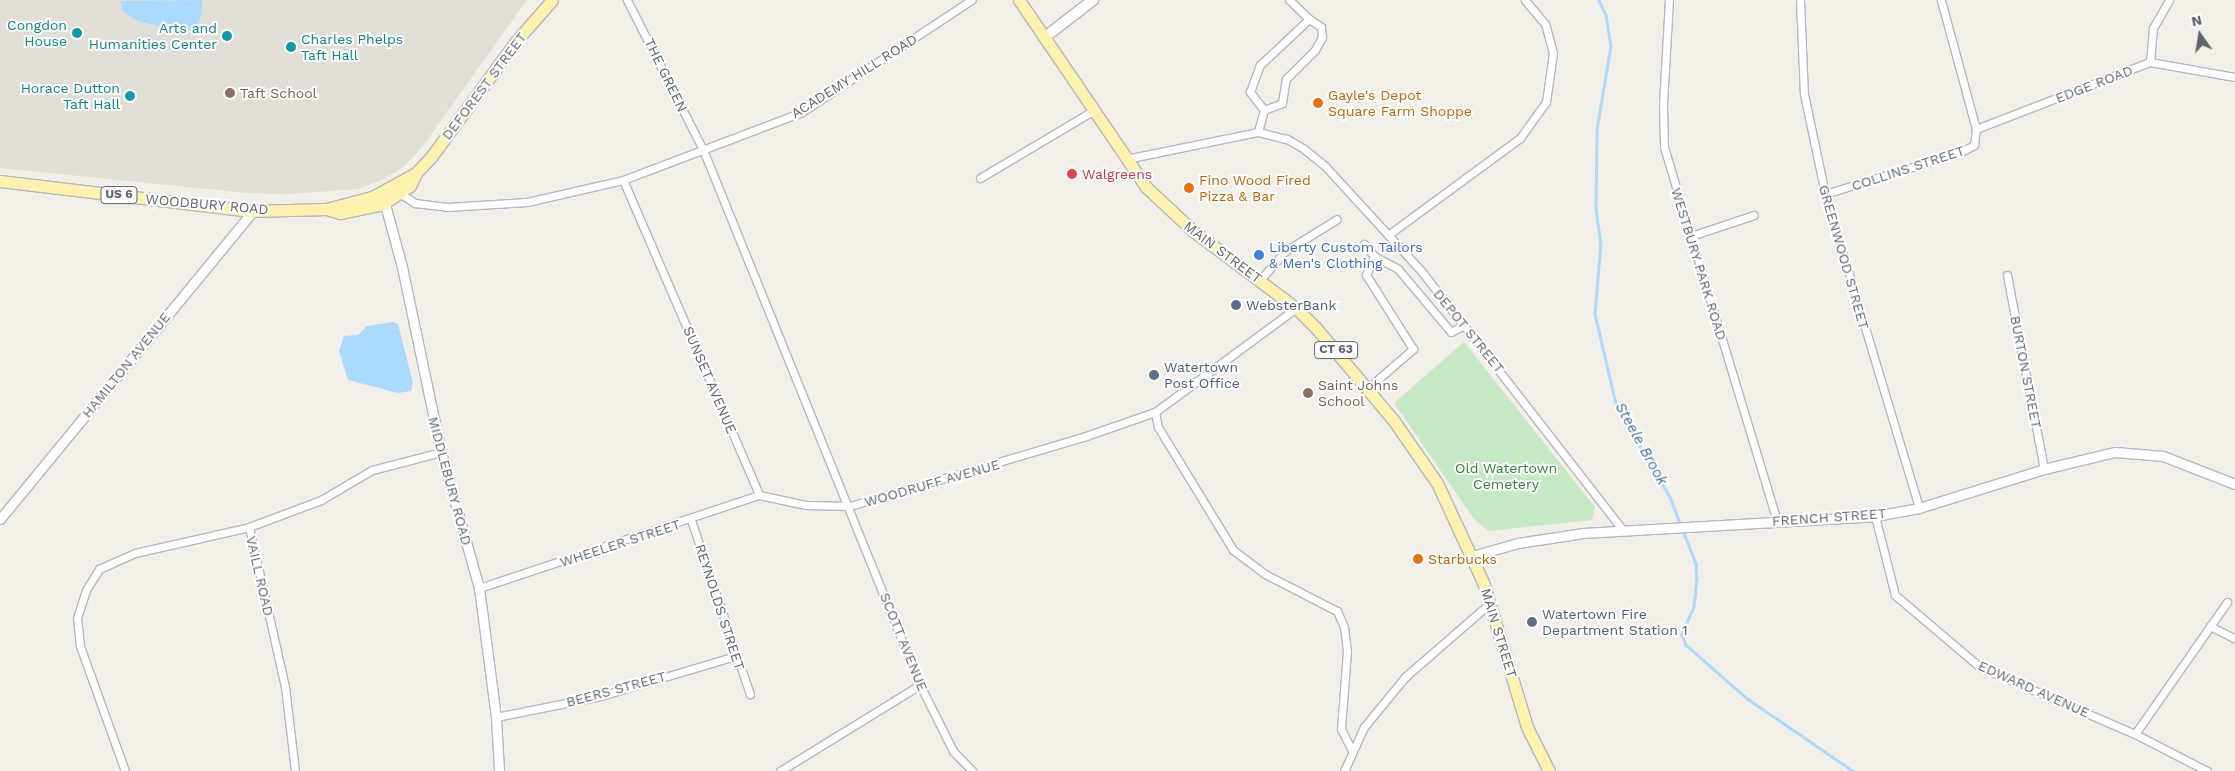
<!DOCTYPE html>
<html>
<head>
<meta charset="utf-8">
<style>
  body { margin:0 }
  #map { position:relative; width:2235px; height:771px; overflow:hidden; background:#f1efe8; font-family:"Work Sans",sans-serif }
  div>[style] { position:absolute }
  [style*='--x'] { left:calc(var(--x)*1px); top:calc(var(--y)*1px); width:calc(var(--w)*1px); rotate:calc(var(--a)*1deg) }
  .education>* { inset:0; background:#e1ded6 }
  .green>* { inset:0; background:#c5e8c5 }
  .water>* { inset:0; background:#aadaff }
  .stream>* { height:2.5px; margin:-1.25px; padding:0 1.25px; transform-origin:1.25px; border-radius:1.25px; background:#aadaff }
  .roads { filter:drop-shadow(1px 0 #b5b8bc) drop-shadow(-1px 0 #b5b8bc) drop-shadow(0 1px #b5b8bc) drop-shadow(0 -1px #b5b8bc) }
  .minor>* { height:7px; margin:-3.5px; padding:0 3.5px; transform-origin:3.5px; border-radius:3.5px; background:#fff }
  .tertiary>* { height:9px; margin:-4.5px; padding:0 4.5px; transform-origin:4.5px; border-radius:4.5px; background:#fff }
  .secondary>* { height:10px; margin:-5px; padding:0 5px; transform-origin:5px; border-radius:5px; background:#fff }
  .primary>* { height:11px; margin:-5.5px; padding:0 5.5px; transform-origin:5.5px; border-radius:5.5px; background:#fff2af }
  .dots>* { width:14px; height:14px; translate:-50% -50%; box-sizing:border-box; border:2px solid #fff; border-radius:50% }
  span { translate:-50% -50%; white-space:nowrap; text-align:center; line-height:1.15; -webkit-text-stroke:4px #fff; paint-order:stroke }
  .shield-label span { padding:1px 4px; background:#fff; border:1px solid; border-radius:4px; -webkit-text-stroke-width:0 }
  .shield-label { font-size:12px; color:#5f6368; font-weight:700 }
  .culture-label { font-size:14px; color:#0d838f }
  .right { translate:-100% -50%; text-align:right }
  .left { translate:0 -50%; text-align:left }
  .street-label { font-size:14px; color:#5f6368 }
  .education-label { font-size:14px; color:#785e54 }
  .food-label { font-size:14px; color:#c56008 }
  .health-label { font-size:14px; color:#be3a42 }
  .shop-label { font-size:14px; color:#366cbe }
  .service-label { font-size:14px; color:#4e5e75 }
  .park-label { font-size:14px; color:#348238 }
  .water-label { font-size:15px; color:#4174aa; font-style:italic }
  .north { position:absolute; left:2175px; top:10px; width:50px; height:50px; -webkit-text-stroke:4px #fff; paint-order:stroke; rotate:347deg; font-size:14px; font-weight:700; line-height:20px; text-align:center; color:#5f6368 }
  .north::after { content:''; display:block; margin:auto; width:18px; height:22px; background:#5f6368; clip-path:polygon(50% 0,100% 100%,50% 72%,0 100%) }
</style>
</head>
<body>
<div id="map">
  <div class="education">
    <i style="clip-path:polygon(0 0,527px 0,423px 146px,405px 166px,382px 180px,358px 189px,290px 194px,247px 193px,0 168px)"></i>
  </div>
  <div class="green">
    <i style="clip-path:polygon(1464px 342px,1595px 507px,1592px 520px,1488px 531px,1474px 519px,1394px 403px)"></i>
  </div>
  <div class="water">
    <i style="clip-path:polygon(202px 0,202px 14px,198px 23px,192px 29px,184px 30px,139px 22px,123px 11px,120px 1px)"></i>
    <i style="clip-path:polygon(393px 322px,398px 324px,413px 383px,411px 391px,398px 393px,348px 380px,339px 351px,344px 336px,358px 335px,367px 326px)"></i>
  </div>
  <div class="stream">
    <i style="--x:1599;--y:0;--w:17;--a:65"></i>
    <i style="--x:1606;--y:15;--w:31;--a:81"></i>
    <i style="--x:1611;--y:46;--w:85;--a:99.5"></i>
    <i style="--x:1597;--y:130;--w:79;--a:90.7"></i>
    <i style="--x:1596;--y:209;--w:34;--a:82"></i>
    <i style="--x:1601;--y:243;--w:71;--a:94.8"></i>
    <i style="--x:1595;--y:314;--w:97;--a:76.8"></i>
    <i style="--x:1617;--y:408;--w:104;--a:59.2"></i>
    <i style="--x:1670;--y:497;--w:30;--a:69"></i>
    <i style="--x:1683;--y:530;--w:36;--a:69"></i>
    <i style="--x:1696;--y:564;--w:14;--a:86"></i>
    <i style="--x:1697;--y:578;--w:29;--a:96"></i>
    <i style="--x:1694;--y:607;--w:30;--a:114"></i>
    <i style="--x:1682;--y:634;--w:12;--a:70"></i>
    <i style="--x:1686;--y:645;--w:82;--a:41.1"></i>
    <i style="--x:1748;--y:699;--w:127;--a:34.4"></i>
  </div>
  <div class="roads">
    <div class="minor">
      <i style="--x:627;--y:0;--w:170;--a:63.1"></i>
      <i style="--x:704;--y:152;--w:575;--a:67.94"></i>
      <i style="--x:920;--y:685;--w:74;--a:63.4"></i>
      <i style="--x:953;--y:751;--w:28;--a:46"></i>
      <i style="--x:1669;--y:0;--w:105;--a:93.3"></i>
      <i style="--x:1663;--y:105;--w:42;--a:88.6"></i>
      <i style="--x:1664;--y:147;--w:391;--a:73.2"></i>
      <i style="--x:1800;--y:0;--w:94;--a:87.6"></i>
      <i style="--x:1804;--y:94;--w:102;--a:78.1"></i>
      <i style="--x:1825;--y:194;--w:328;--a:73.3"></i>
      <i style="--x:2150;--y:62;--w:86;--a:10"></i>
      <i style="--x:1264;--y:110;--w:19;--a:-21"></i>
      <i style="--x:1282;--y:103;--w:24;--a:-81"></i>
      <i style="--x:1286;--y:79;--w:41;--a:-45"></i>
      <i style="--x:1315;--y:50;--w:15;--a:-62"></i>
      <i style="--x:1322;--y:37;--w:10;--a:-96"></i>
      <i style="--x:1321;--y:27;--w:14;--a:-146"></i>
      <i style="--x:1976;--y:129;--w:186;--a:-21.1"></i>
      <i style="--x:2150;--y:62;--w:34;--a:-85"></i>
      <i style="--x:2153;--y:28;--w:32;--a:-60"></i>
      <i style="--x:1258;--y:132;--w:23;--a:-75"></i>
      <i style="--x:1264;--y:110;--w:23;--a:-128"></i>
      <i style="--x:1250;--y:92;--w:29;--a:-70"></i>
      <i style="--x:1260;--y:65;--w:67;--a:-43.2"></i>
      <i style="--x:1309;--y:19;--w:28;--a:-136"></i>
      <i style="--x:1126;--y:159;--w:135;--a:-11.6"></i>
      <i style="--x:1258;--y:132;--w:30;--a:14"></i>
      <i style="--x:1287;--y:139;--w:20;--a:30"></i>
      <i style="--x:1304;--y:149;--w:27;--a:39"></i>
      <i style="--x:1325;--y:166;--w:144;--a:47.5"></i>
      <i style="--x:1422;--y:272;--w:327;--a:52.1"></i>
      <i style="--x:980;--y:178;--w:133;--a:-30.8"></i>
      <i style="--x:623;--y:180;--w:343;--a:66.6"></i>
      <i style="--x:401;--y:194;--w:17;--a:33"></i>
      <i style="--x:415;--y:203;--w:32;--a:7"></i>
      <i style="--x:447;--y:207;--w:80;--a:-3.6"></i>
      <i style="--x:527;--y:202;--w:98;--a:-12.9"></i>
      <i style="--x:623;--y:180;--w:191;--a:-20.8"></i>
      <i style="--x:802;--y:112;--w:203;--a:-33.5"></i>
      <i style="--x:1825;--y:194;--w:142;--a:-17.2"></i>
      <i style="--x:1961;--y:152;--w:15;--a:-28"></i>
      <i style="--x:1974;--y:145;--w:16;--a:-83"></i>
      <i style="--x:1976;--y:129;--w:134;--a:-105.2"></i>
      <i style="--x:1388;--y:235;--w:164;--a:-36.3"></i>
      <i style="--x:1520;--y:138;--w:44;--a:-54.2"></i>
      <i style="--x:1546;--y:102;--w:49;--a:-81.9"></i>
      <i style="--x:1553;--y:53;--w:30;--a:-105"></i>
      <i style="--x:1545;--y:24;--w:31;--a:-130"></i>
      <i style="--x:1691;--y:236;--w:66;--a:-18.4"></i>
      <i style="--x:1364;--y:244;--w:16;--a:50"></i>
      <i style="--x:1374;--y:256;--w:27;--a:28"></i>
      <i style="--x:1398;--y:269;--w:82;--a:49.9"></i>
      <i style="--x:1451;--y:332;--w:15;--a:-28"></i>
      <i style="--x:2007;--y:275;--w:197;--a:79.2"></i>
      <i style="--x:1260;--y:280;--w:37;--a:-49"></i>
      <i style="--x:1284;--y:252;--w:62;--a:-31.9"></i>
      <i style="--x:1368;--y:388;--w:60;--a:-40.9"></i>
      <i style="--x:1413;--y:349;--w:88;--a:-122.4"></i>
      <i style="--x:1366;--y:275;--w:21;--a:-67"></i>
      <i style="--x:1155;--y:412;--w:15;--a:79"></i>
      <i style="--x:1158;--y:427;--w:144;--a:58.6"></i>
      <i style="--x:1233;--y:550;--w:40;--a:37"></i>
      <i style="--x:1265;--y:574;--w:81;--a:27.2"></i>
      <i style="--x:1337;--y:611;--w:17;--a:66"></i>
      <i style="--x:1344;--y:627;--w:24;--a:83"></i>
      <i style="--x:1347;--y:651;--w:78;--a:94.4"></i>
      <i style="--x:1341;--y:729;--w:25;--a:63"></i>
      <i style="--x:759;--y:495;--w:48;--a:12"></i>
      <i style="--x:806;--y:505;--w:44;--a:1.3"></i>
      <i style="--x:850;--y:506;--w:246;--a:-16.5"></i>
      <i style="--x:1086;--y:436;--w:73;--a:-19.2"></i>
      <i style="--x:1155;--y:412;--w:175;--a:-36.4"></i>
      <i style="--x:1875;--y:516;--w:81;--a:75.8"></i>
      <i style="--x:1895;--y:595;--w:111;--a:40.3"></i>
      <i style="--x:1980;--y:667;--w:169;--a:23.4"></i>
      <i style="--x:2135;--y:734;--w:81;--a:27.2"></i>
      <i style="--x:691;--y:520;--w:184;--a:71.3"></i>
      <i style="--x:249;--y:527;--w:164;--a:77.3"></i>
      <i style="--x:285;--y:687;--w:85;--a:83.2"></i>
      <i style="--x:479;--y:588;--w:295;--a:-18.4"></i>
      <i style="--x:2210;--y:626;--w:28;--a:27"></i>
      <i style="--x:496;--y:717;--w:107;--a:-11.3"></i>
      <i style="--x:601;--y:696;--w:140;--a:-16.6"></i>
      <i style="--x:2135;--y:734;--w:161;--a:-55.1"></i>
      <i style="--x:125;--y:771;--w:133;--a:-109.8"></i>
      <i style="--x:80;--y:646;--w:28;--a:-96"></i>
      <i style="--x:77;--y:618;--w:29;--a:-72"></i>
      <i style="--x:86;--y:590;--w:25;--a:-58"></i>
      <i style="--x:99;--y:569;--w:39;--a:-24"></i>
      <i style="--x:135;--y:553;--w:117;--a:-12.8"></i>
      <i style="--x:249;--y:527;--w:77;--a:-20.6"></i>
      <i style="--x:321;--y:500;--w:59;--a:-30.5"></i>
      <i style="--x:372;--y:470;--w:71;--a:-14.6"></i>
      <i style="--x:780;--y:771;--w:164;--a:-31.6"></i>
      <i style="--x:1344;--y:771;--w:48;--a:-65.6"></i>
      <i style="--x:1364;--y:727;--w:65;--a:-50.6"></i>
      <i style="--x:1405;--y:677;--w:113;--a:-41"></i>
    </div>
    <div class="tertiary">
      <i style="--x:383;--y:197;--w:73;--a:74.8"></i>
      <i style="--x:402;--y:267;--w:189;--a:78.1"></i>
      <i style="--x:441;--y:452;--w:141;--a:74.4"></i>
      <i style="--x:479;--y:588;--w:130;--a:82.5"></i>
      <i style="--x:496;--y:717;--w:54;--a:86.8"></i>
      <i style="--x:0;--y:519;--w:399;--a:-50.6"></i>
      <i style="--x:1472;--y:556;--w:48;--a:-15.8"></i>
      <i style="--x:1518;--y:543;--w:66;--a:-8.7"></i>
      <i style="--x:1583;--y:533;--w:292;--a:-3.3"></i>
      <i style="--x:1875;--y:516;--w:45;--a:-10.3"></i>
      <i style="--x:1919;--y:508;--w:131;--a:-17.3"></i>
      <i style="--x:2044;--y:469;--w:73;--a:-13.5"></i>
      <i style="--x:2115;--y:452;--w:48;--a:4.8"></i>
      <i style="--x:2163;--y:456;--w:77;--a:21.3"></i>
    </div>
    <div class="secondary">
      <i style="--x:1045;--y:37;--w:61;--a:-37.6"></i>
    </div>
    <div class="primary">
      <i style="--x:1019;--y:0;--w:226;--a:55.8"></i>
      <i style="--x:1146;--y:187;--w:63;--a:43.1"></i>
      <i style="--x:1192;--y:230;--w:130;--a:36.9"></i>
      <i style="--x:1296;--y:308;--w:28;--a:45"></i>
      <i style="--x:1316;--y:328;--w:121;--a:50"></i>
      <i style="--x:1394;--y:421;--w:75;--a:55.3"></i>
      <i style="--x:1437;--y:483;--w:109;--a:65.1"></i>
      <i style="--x:1483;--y:582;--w:152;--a:73.1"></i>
      <i style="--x:1527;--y:727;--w:49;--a:63.4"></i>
      <i style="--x:0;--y:181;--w:255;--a:6.8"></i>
      <i style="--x:253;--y:211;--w:73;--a:-1.6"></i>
      <i style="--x:326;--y:209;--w:48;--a:-14.6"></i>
      <i style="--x:372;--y:197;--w:50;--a:-28.6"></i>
      <i style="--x:416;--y:173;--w:22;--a:-47"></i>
      <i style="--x:431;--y:157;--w:145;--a:-53.7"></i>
      <i style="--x:517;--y:40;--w:53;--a:-48.8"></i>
      <i style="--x:326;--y:209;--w:15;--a:16"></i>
      <i style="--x:340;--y:213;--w:44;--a:-11.8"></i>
      <i style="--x:383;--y:204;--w:32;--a:-34"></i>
      <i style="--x:410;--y:186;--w:14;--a:-65"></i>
    </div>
  </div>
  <div class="dots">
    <i style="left:77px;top:33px;background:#0f9aa8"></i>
    <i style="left:227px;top:36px;background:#0f9aa8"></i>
    <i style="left:291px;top:47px;background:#0f9aa8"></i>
    <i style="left:230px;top:93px;background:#8d6e63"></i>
    <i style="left:130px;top:96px;background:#0f9aa8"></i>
    <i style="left:1318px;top:103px;background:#e8710a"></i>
    <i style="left:1072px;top:174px;background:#e0444e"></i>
    <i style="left:1189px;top:188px;background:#e8710a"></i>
    <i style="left:1259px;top:255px;background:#3f7fe0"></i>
    <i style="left:1236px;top:305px;background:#5c6f8a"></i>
    <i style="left:1154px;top:375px;background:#5c6f8a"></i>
    <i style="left:1308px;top:393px;background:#8d6e63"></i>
    <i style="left:1418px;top:559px;background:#e8710a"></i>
    <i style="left:1532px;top:622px;background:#5c6f8a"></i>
  </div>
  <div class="shield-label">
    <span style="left:119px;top:195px">US 6</span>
    <span style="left:1336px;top:350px">CT 63</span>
  </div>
  <div class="culture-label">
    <span class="right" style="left:67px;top:33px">Congdon<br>House</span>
    <span class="right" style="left:217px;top:36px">Arts and<br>Humanities Center</span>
    <span class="left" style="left:301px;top:47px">Charles Phelps<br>Taft Hall</span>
    <span class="right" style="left:120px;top:96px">Horace Dutton<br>Taft Hall</span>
  </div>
  <div class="street-label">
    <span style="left:666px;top:75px;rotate:64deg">THE GREEN</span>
    <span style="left:854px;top:76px;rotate:-32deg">ACADEMY HILL ROAD</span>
    <span style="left:2094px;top:84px;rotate:-21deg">EDGE ROAD</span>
    <span style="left:484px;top:86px;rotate:-53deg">DEFOREST STREET</span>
    <span style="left:1908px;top:168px;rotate:-18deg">COLLINS STREET</span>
    <span style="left:207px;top:204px;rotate:5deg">WOODBURY ROAD</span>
    <span style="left:1223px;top:252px;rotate:37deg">MAIN STREET</span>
    <span style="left:1844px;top:257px;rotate:74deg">GREENWOOD STREET</span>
    <span style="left:1699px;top:264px;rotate:73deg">WESTBURY PARK ROAD</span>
    <span style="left:1469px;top:331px;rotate:51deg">DEPOT STREET</span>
    <span style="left:126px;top:365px;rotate:-51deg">HAMILTON AVENUE</span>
    <span style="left:2026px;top:372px;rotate:79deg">BURTON STREET</span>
    <span style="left:710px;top:380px;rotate:67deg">SUNSET AVENUE</span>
    <span style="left:450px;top:481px;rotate:75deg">MIDDLEBURY ROAD</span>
    <span style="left:932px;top:483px;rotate:-16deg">WOODRUFF AVENUE</span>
    <span style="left:1829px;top:517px;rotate:-4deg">FRENCH STREET</span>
    <span style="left:620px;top:543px;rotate:-18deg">WHEELER STREET</span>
    <span style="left:260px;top:576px;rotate:77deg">VAILL ROAD</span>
    <span style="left:720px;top:607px;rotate:72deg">REYNOLDS STREET</span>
    <span style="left:1499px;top:633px;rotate:73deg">MAIN STREET</span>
    <span style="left:904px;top:642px;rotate:68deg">SCOTT AVENUE</span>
    <span style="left:616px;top:689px;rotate:-15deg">BEERS STREET</span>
    <span style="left:2034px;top:689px;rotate:24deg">EDWARD AVENUE</span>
  </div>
  <div class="education-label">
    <span class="left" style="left:240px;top:93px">Taft School</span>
    <span class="left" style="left:1318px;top:393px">Saint Johns<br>School</span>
  </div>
  <div class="food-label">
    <span class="left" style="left:1328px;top:103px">Gayle's Depot<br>Square Farm Shoppe</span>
    <span class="left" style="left:1199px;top:188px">Fino Wood Fired<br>Pizza &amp; Bar</span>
    <span class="left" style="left:1428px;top:559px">Starbucks</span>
  </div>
  <div class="health-label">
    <span class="left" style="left:1082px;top:174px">Walgreens</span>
  </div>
  <div class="shop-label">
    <span class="left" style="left:1269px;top:255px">Liberty Custom Tailors<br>&amp; Men's Clothing</span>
  </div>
  <div class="service-label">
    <span class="left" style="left:1246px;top:305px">WebsterBank</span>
    <span class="left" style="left:1164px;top:375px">Watertown<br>Post Office</span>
    <span class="left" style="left:1542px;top:622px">Watertown Fire<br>Department Station 1</span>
  </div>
  <div class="park-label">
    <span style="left:1506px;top:476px">Old Watertown<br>Cemetery</span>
  </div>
  <div class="water-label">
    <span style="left:1641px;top:444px;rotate:61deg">Steele Brook</span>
  </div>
  <div class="north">N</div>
</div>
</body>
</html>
